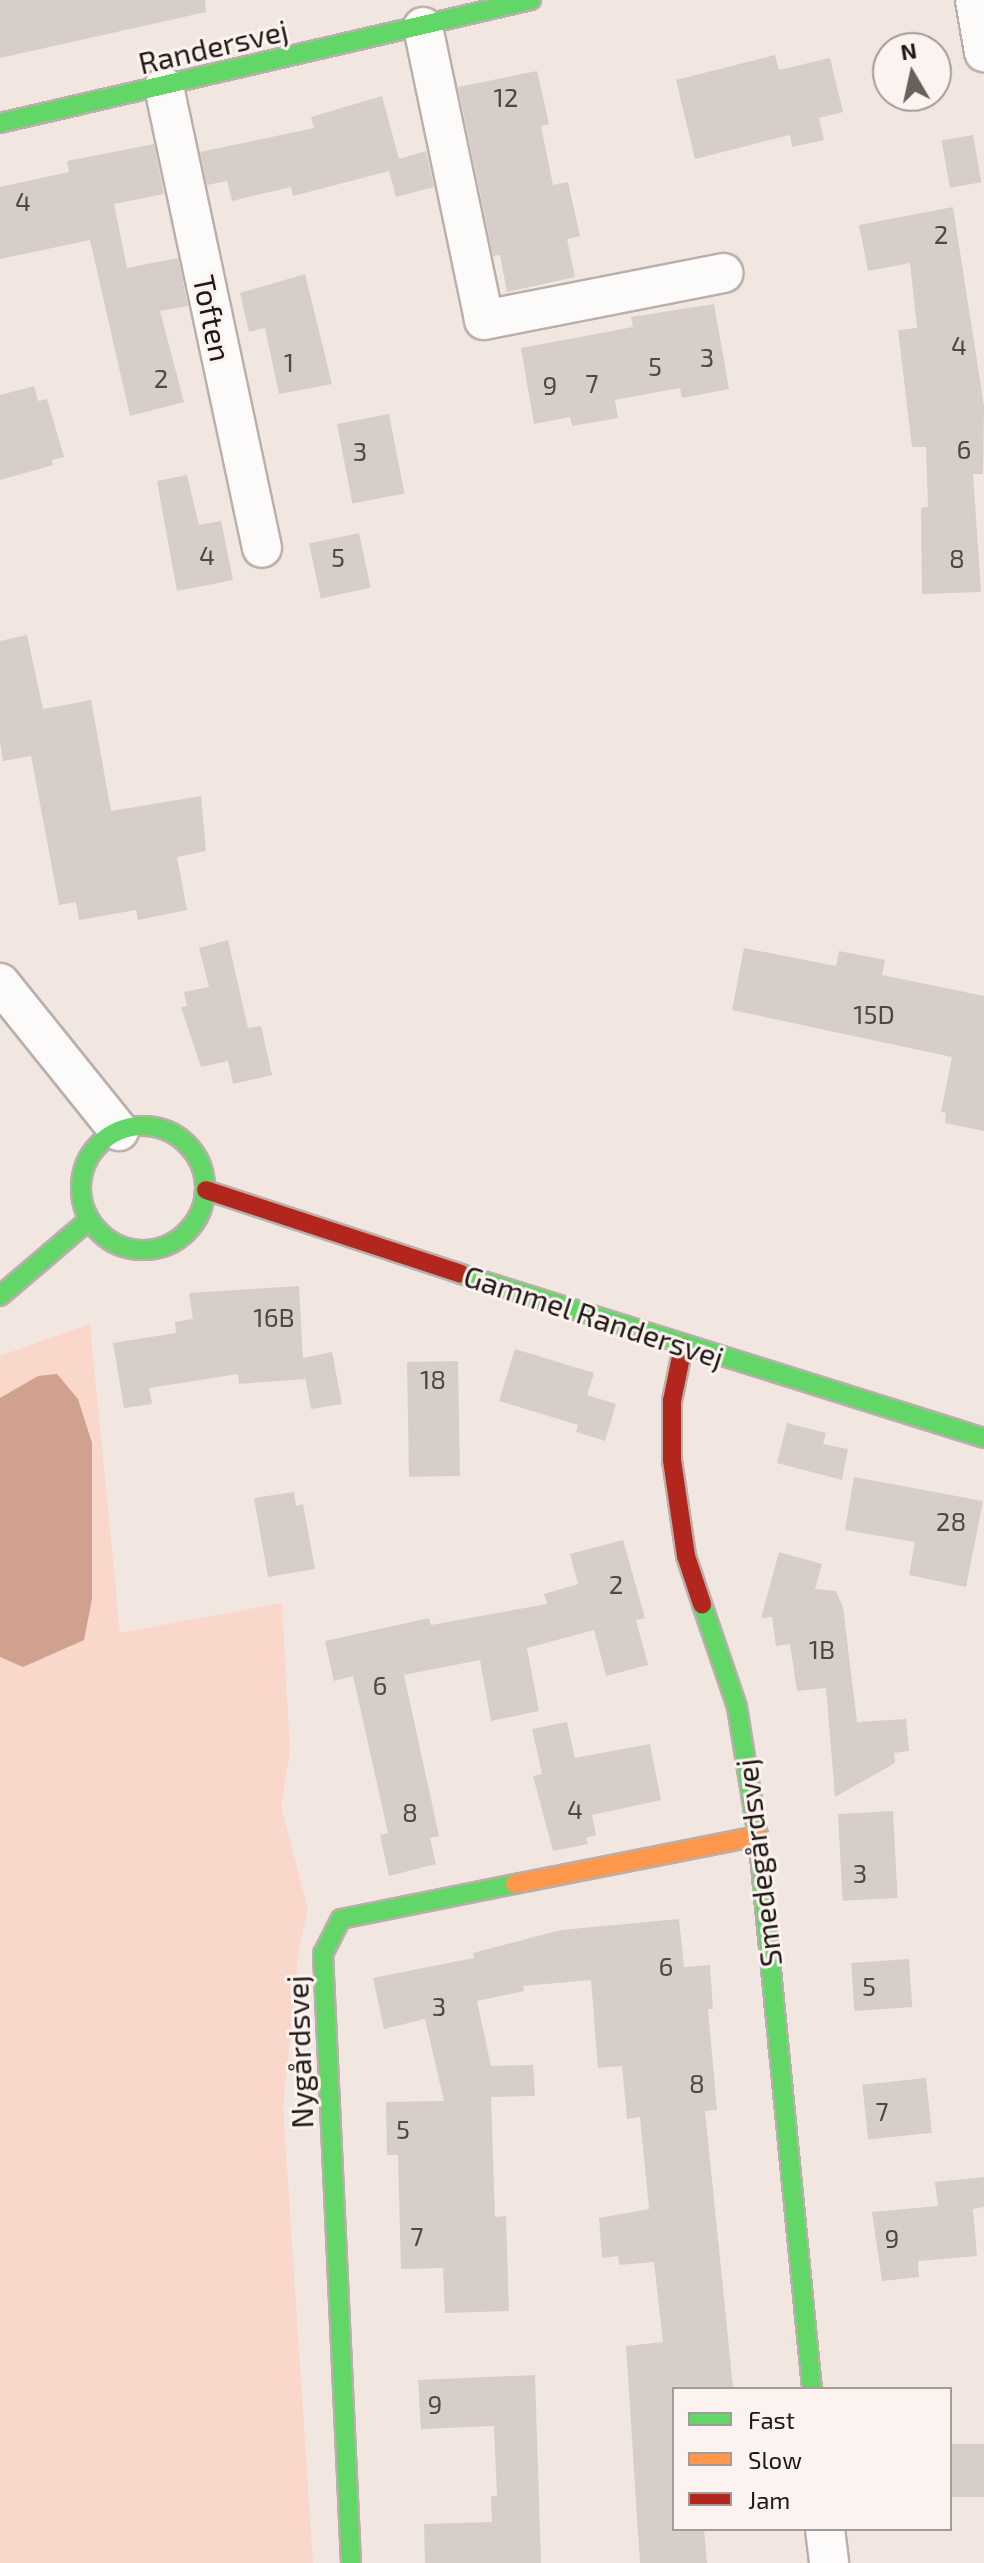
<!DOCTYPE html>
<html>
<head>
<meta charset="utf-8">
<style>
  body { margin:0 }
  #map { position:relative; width:984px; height:2563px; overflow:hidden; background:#f2e6e0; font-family:"Exo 2",sans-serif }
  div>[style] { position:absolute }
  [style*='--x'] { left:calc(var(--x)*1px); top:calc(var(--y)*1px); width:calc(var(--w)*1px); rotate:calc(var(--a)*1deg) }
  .green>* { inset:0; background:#f9d7ca }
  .water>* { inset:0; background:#d0a18f }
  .building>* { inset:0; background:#d7cec9; transform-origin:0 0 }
  .roads { filter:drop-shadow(2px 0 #b9afab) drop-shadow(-2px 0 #b9afab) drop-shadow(0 2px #b9afab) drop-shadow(0 -2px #b9afab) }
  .street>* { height:38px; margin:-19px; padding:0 19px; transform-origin:19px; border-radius:19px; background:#fdfbfa }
  .fast>* { height:18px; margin:-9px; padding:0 9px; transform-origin:9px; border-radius:9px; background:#63d668 }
  .fast>.ring { margin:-9px; padding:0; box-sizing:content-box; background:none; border:18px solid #63d668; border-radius:50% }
  .slow>* { height:18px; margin:-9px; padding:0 9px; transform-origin:9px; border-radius:9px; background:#ff974d }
  .jam>* { height:18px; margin:-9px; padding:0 9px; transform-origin:9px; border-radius:9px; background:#b3261e }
  span { translate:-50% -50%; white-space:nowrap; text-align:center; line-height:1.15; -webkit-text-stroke:6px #fcf2ef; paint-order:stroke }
  .number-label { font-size:26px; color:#4f4743 }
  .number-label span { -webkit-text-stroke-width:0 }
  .street-label { font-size:30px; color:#1f1714 }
  .legend { position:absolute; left:672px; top:2387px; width:280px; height:144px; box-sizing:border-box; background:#fcf2ef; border:2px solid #a49a97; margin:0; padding:10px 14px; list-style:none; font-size:24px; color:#1f1714 }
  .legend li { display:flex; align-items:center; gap:16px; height:40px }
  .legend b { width:40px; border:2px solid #a49a97 }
  .north { position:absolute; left:872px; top:32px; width:80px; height:80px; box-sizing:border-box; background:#fcf2ef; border:2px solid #a49a97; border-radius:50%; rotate:351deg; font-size:22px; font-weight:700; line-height:32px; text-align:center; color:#1f1714 }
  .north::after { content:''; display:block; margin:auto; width:28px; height:36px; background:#695f5b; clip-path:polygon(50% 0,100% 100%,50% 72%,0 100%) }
</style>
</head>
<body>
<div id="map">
  <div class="green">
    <i style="clip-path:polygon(90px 1324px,120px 1633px,282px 1603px,290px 1752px,281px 1807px,308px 1909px,299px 1947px,283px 2106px,313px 2563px,0 2563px,0 1356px)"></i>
  </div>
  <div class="water">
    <i style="clip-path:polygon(57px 1374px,78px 1399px,92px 1443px,92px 1599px,84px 1640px,23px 1667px,0 1657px,0 1398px,38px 1376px)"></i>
  </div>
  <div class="building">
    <i style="clip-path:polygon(0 0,205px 0,206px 12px,0 58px)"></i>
    <i style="clip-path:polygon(775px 55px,779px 70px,830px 58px,843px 112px,819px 118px,824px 140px,792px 147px,790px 135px,695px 159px,676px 80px)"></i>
    <i style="clip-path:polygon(537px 71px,549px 124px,541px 126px,553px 185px,568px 182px,580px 236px,567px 239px,575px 277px,507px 292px,500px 255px,493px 256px,458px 87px)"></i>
    <i style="clip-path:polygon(382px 96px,399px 159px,426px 151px,434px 187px,396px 197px,389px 171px,293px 196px,291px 187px,232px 201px,227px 181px,207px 185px,200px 152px,314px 128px,311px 117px)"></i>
    <i style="left:973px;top:135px;width:48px;height:32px;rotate:80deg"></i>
    <i style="clip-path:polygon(154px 144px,164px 194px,114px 204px,127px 268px,178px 258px,188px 306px,160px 311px,184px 402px,130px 416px,90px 240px,0 259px,0 187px,69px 172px,67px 161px)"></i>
    <i style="clip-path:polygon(953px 207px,984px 406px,983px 474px,973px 474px,981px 592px,922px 594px,921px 508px,928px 507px,926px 447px,912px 447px,898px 330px,917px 328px,910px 263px,868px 271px,859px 225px)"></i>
    <i style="clip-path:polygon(305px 274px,332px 384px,279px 394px,265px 328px,249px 332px,240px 293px)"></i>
    <i style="clip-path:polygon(714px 304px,729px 389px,682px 398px,680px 388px,615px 400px,618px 418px,572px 426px,570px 417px,534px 424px,521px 348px,633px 327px,631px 317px)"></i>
    <i style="clip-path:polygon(34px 386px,38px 401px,47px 399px,64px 457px,52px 460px,53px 465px,0 480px,0 395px)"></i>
    <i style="left:389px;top:414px;width:81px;height:53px;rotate:79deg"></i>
    <i style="clip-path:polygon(187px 475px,199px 525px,221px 521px,233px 580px,177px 591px,157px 481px)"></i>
    <i style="left:359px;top:533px;width:56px;height:51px;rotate:78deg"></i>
    <i style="clip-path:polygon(27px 635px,43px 709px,91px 700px,111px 811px,201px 796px,206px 851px,177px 857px,187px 910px,138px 920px,136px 910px,79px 920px,76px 902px,59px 905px,31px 756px,3px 761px,0 742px,0 641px)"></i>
    <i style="clip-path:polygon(228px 940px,248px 1028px,261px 1026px,272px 1075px,233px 1084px,228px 1061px,201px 1067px,181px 1007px,187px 1006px,184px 992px,209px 987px,199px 948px)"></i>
    <i style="clip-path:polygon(744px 948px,836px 966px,839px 951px,885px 960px,882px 975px,984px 996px,984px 1131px,945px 1123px,946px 1113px,941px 1112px,952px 1057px,732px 1010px)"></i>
    <i style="clip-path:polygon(299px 1286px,303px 1358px,332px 1352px,342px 1404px,311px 1409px,304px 1372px,305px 1379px,239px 1384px,238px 1374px,149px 1388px,152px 1404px,124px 1408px,113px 1343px,176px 1333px,175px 1322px,193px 1319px,189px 1293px)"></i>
    <i style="clip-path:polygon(515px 1349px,594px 1373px,587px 1395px,616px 1404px,605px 1441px,576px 1432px,578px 1425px,499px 1401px)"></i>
    <i style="left:458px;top:1361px;width:115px;height:51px;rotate:89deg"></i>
    <i style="clip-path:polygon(787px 1423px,826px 1433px,823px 1444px,848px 1449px,842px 1480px,777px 1463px)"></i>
    <i style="clip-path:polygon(854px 1477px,983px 1501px,966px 1587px,909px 1575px,915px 1542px,845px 1530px)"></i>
    <i style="clip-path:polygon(294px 1492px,296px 1506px,303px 1504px,315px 1569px,268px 1577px,254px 1498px)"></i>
    <i style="clip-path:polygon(623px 1540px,645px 1618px,636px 1620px,648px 1665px,606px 1676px,594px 1630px,527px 1648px,539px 1711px,491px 1721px,480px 1660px,404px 1675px,439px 1836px,430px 1838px,436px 1864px,389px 1876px,380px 1835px,388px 1833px,353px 1676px,334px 1681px,325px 1641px,429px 1618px,431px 1625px,547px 1604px,544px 1594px,578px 1584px,570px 1554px)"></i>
    <i style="clip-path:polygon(779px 1552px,822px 1564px,815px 1589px,836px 1591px,843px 1607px,857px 1722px,906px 1719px,909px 1751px,894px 1753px,895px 1763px,835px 1797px,826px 1688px,797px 1691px,790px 1644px,776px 1646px,772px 1617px,761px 1618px)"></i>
    <i style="clip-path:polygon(567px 1722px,575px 1758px,650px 1744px,661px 1800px,592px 1815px,596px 1835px,586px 1838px,588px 1844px,553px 1851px,533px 1776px,542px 1774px,532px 1729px)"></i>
    <i style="left:893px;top:1811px;width:87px;height:55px;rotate:87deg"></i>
    <i style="clip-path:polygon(679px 1919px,684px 1967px,710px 1965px,713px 2009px,708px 2009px,717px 2110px,705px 2111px,733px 2387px,674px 2389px,674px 2529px,704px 2529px,707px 2563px,640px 2563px,626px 2346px,663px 2342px,654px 2262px,619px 2265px,618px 2256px,602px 2258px,599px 2218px,649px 2209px,640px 2117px,627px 2119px,622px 2066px,598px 2068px,591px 1980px,523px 1986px,524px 1991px,477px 2001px,491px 2066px,533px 2065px,535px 2096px,491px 2097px,495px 2217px,506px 2216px,509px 2311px,445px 2313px,443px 2268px,401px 2269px,398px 2155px,387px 2155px,386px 2102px,444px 2101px,425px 2019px,384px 2029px,373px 1978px,474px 1958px,473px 1953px,561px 1930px)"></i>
    <i style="left:909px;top:1959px;width:48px;height:58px;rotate:86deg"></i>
    <i style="left:926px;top:2078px;width:55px;height:64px;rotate:84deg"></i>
    <i style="clip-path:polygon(984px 2177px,984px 2207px,973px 2209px,977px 2256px,918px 2261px,919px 2277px,882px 2281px,872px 2212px,938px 2206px,935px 2182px)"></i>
    <i style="clip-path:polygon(535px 2375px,541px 2563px,425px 2563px,424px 2524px,492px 2522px,491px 2496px,497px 2496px,494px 2426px,421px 2429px,418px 2380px)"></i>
    <i style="left:984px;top:2444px;width:53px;height:34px;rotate:90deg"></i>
  </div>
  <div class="roads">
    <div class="street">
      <i style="--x:975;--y:0;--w:53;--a:80.2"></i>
      <i style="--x:423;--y:27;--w:299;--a:78.2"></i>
      <i style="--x:484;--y:320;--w:244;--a:-11.1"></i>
      <i style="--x:164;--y:87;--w:471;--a:78"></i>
      <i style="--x:0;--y:983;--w:190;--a:51.2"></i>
      <i style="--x:825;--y:2529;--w:34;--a:83"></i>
    </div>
    <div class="fast">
      <i style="--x:0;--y:123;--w:545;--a:-13.04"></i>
      <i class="ring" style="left:81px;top:1126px;width:106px;height:106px"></i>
      <i style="--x:461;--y:1274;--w:548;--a:17.41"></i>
      <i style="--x:0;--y:1296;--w:117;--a:-40.5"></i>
      <i style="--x:702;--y:1604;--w:109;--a:71.2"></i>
      <i style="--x:737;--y:1707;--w:131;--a:80.8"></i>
      <i style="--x:758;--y:1836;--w:556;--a:84.42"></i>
      <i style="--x:351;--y:2563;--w:610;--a:-92.63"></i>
      <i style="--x:323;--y:1954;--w:39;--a:-63"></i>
      <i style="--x:341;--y:1919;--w:177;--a:-11.4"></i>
    </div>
    <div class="slow">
      <i style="--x:515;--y:1884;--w:248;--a:-11.2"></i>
    </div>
    <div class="jam">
      <i style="--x:206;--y:1190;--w:268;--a:18.2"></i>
      <i style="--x:683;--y:1347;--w:55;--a:101.5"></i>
      <i style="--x:672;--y:1401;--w:59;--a:90"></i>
      <i style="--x:672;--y:1460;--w:97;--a:81.7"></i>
      <i style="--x:686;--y:1556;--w:51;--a:71.6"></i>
    </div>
  </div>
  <div class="number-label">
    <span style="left:506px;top:97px">12</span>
    <span style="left:23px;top:201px">4</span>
    <span style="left:941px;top:234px">2</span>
    <span style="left:959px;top:345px">4</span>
    <span style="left:707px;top:357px">3</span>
    <span style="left:289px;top:362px">1</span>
    <span style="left:655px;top:366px">5</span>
    <span style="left:161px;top:378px">2</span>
    <span style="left:592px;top:383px">7</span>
    <span style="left:550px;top:385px">9</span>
    <span style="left:964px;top:449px">6</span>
    <span style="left:360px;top:451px">3</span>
    <span style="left:207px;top:555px">4</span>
    <span style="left:338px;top:557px">5</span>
    <span style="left:957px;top:558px">8</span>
    <span style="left:874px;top:1014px">15D</span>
    <span style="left:274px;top:1317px">16B</span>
    <span style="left:433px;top:1379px">18</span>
    <span style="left:951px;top:1521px">28</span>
    <span style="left:616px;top:1584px">2</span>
    <span style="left:822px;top:1649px">1B</span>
    <span style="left:380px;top:1685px">6</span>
    <span style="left:575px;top:1809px">4</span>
    <span style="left:410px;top:1812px">8</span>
    <span style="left:860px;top:1873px">3</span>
    <span style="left:666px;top:1966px">6</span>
    <span style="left:869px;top:1986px">5</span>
    <span style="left:439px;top:2006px">3</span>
    <span style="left:697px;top:2083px">8</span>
    <span style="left:882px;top:2111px">7</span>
    <span style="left:403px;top:2129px">5</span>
    <span style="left:417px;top:2236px">7</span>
    <span style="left:892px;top:2238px">9</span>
    <span style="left:435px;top:2404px">9</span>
  </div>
  <div class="street-label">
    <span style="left:213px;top:46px;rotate:-13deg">Randersvej</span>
    <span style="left:213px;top:318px;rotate:78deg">Toften</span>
    <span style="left:594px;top:1316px;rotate:18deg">Gammel Randersvej</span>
    <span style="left:758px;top:1863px;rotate:-97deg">Smedegårdsvej</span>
    <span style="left:299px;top:2052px;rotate:-92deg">Nygårdsvej</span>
  </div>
  <ul class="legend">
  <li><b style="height:10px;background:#63d668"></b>Fast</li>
  <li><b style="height:10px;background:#ff974d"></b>Slow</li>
  <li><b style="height:10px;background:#b3261e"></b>Jam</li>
  </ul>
  <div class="north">N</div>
</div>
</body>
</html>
